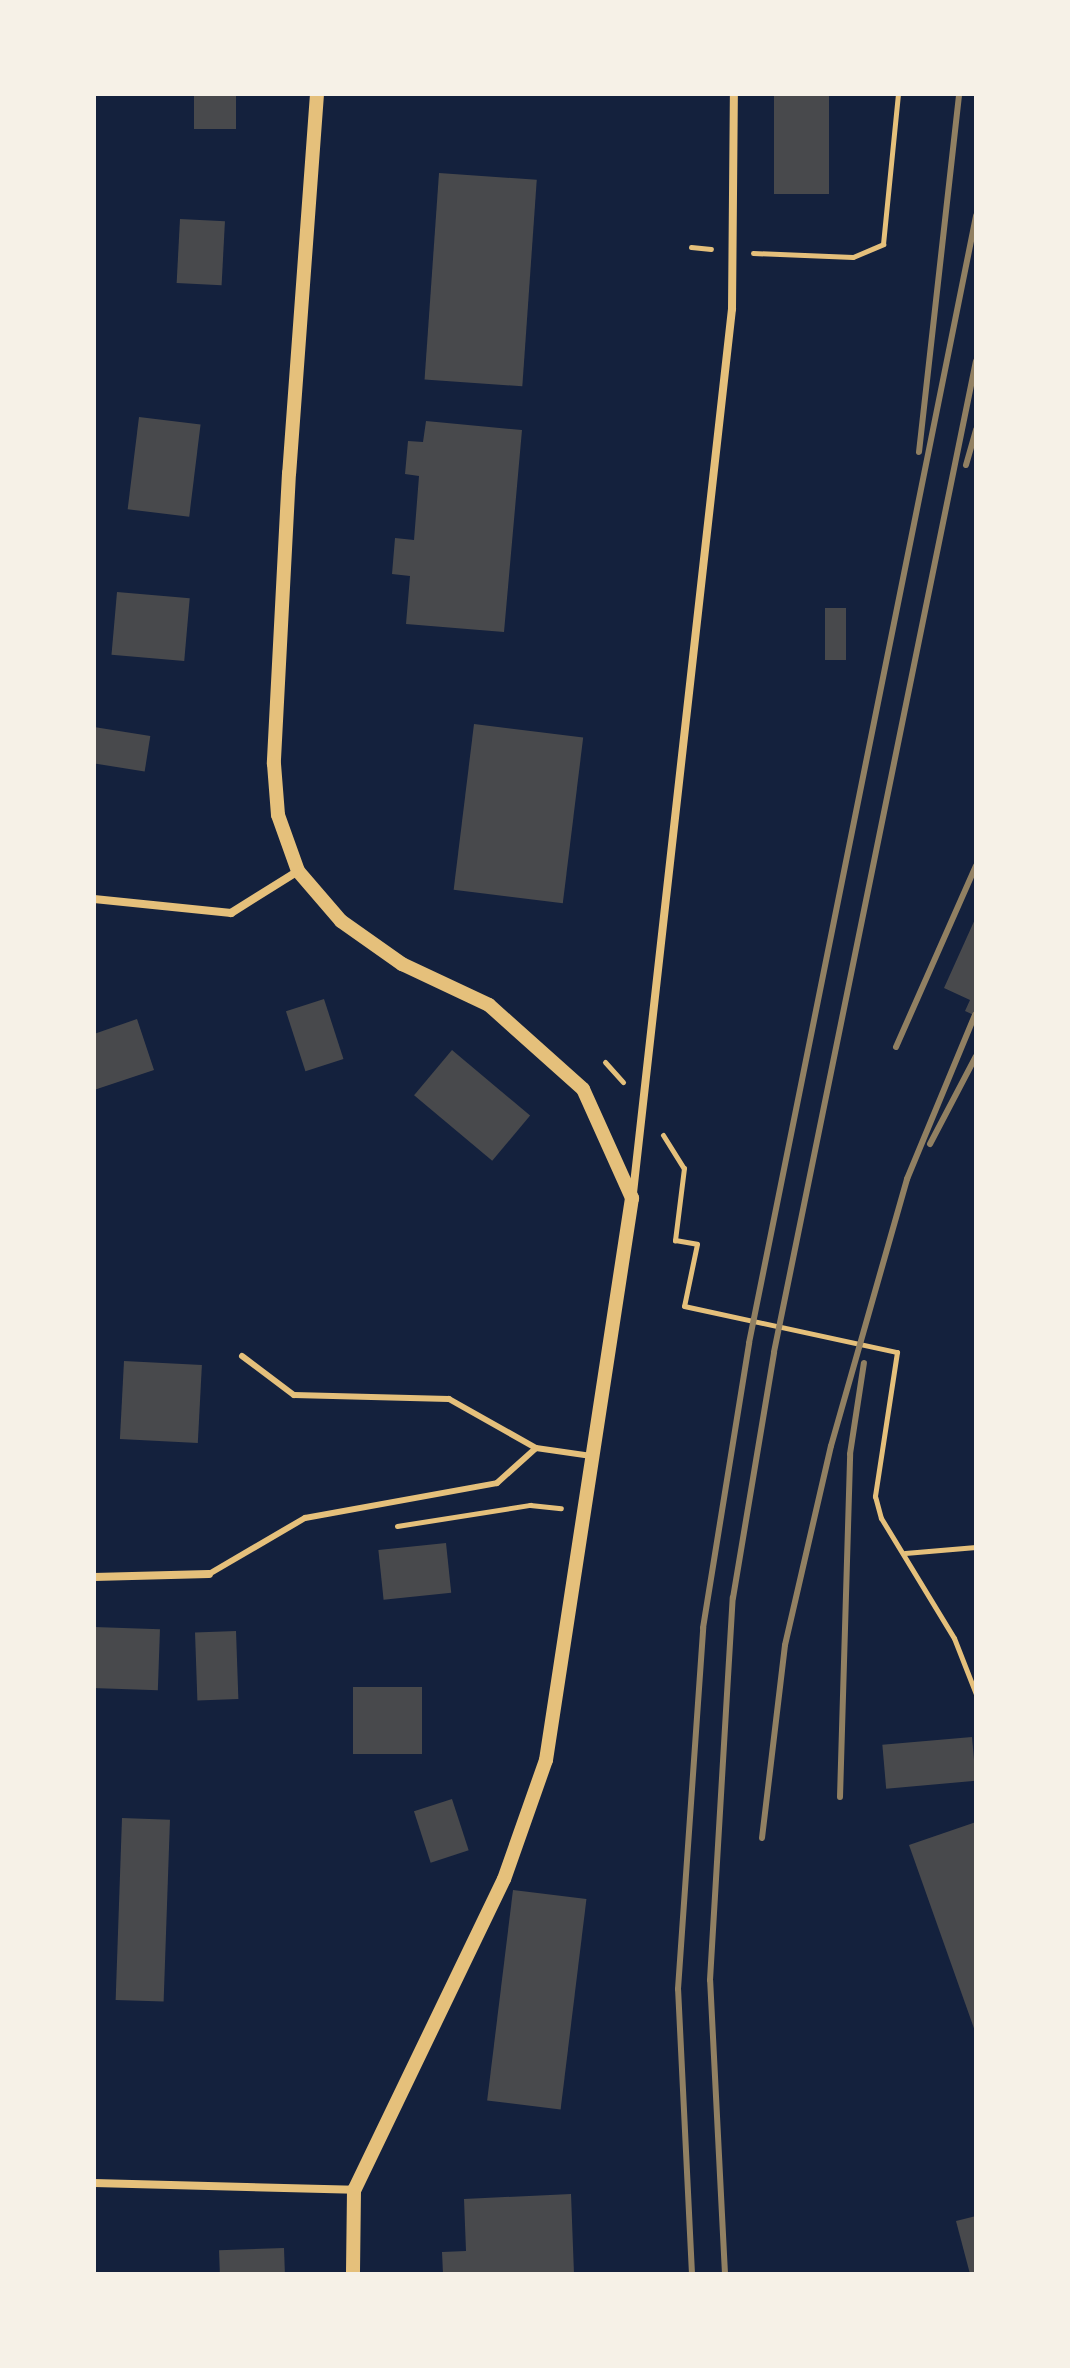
<!DOCTYPE html>
<html>
<head>
<meta charset="utf-8">
<style>
  body { margin:0 }
  #map { position:relative; width:1070px; height:2368px; overflow:hidden; background:#14213d; font-family:"Fira Sans Condensed",sans-serif }
  div>[style] { position:absolute }
  [style*='--x'] { left:calc(var(--x)*1px); top:calc(var(--y)*1px); width:calc(var(--w)*1px); rotate:calc(var(--a)*1deg) }
  .building>* { inset:0; background:#48494c; transform-origin:0 0 }
  .path>* { height:5px; margin:-2.5px; padding:0 2.5px; transform-origin:2.5px; border-radius:2.5px; background:#e5c07b }
  .service>* { height:6px; margin:-3px; padding:0 3px; transform-origin:3px; border-radius:3px; background:#e5c07b }
  .minor>* { height:8px; margin:-4px; padding:0 4px; transform-origin:4px; border-radius:4px; background:#e5c07b }
  .tertiary>* { height:14px; margin:-7px; padding:0 7px; transform-origin:7px; border-radius:7px; background:#e5c07b }
  .rail>* { height:6px; margin:-3px; padding:0 3px; transform-origin:3px; border-radius:3px; background:#918062 }
  span { translate:-50% -50%; white-space:nowrap; text-align:center; line-height:1.15; -webkit-text-stroke:8px #f6f1e7; paint-order:stroke }
  .frame { position:absolute; inset:0; border:96px solid #f6f1e7; pointer-events:none }
</style>
</head>
<body>
<div id="map">
  <div class="building">
    <i style="left:194px;top:94px;width:42px;height:35px"></i>
    <i style="left:774px;top:94px;width:55px;height:100px"></i>
    <i style="left:439px;top:173px;width:98px;height:207px;rotate:4deg"></i>
    <i style="left:180px;top:219px;width:45px;height:64px;rotate:3deg"></i>
    <i style="left:139px;top:417px;width:62px;height:93px;rotate:7deg"></i>
    <i style="clip-path:polygon(426px 421px,522px 430px,504px 632px,406px 624px,410px 576px,392px 574px,395px 538px,414px 540px,419px 476px,405px 474px,408px 441px,423px 442px)"></i>
    <i style="left:117px;top:592px;width:73px;height:63px;rotate:5deg"></i>
    <i style="left:825px;top:608px;width:21px;height:52px"></i>
    <i style="left:474px;top:724px;width:110px;height:167px;rotate:7deg"></i>
    <i style="left:94px;top:727px;width:57px;height:36px;rotate:9deg"></i>
    <i style="clip-path:polygon(976px 917px,976px 1016px,965px 1011px,970px 1000px,944px 988px)"></i>
    <i style="left:324px;top:999px;width:63px;height:40px;rotate:72deg"></i>
    <i style="clip-path:polygon(137px 1019px,154px 1070px,94px 1090px,94px 1034px)"></i>
    <i style="left:452px;top:1050px;width:102px;height:59px;rotate:40deg"></i>
    <i style="left:124px;top:1361px;width:78px;height:78px;rotate:3deg"></i>
    <i style="left:446px;top:1543px;width:50px;height:68px;rotate:84deg"></i>
    <i style="left:94px;top:1627px;width:66px;height:61px;rotate:2deg"></i>
    <i style="left:236px;top:1631px;width:68px;height:41px;rotate:88deg"></i>
    <i style="left:422px;top:1687px;width:67px;height:69px;rotate:90deg"></i>
    <i style="left:972px;top:1737px;width:44px;height:90px;rotate:85deg"></i>
    <i style="left:452px;top:1799px;width:54px;height:40px;rotate:72deg"></i>
    <i style="left:122px;top:1818px;width:48px;height:182px;rotate:2deg"></i>
    <i style="clip-path:polygon(976px 1822px,976px 2034px,909px 1845px)"></i>
    <i style="left:513px;top:1890px;width:74px;height:212px;rotate:7deg"></i>
    <i style="clip-path:polygon(571px 2194px,574px 2274px,443px 2274px,442px 2252px,466px 2251px,464px 2199px)"></i>
    <i style="clip-path:polygon(976px 2216px,976px 2274px,970px 2274px,956px 2221px)"></i>
    <i style="left:284px;top:2248px;width:26px;height:65px;rotate:88deg"></i>
  </div>
  <div class="path">
    <i style="--x:691;--y:247;--w:20;--a:6"></i>
    <i style="--x:753;--y:253;--w:100;--a:2.3"></i>
    <i style="--x:853;--y:257;--w:33;--a:-23"></i>
    <i style="--x:883;--y:244;--w:151;--a:-84.3"></i>
    <i style="--x:605;--y:1062;--w:27;--a:48"></i>
    <i style="--x:663;--y:1135;--w:39;--a:58"></i>
    <i style="--x:684;--y:1168;--w:73;--a:97.1"></i>
    <i style="--x:675;--y:1240;--w:22;--a:10"></i>
    <i style="--x:697;--y:1244;--w:63;--a:101.8"></i>
    <i style="--x:684;--y:1306;--w:218;--a:12.2"></i>
    <i style="--x:897;--y:1352;--w:146;--a:98.7"></i>
    <i style="--x:875;--y:1496;--w:23;--a:75"></i>
    <i style="--x:881;--y:1518;--w:140;--a:58.7"></i>
    <i style="--x:954;--y:1638;--w:60;--a:68.6"></i>
    <i style="--x:397;--y:1526;--w:135;--a:-9"></i>
    <i style="--x:530;--y:1505;--w:31;--a:6"></i>
    <i style="--x:905;--y:1553;--w:71;--a:-4.8"></i>
  </div>
  <div class="service">
    <i style="--x:242;--y:1356;--w:65;--a:36.9"></i>
    <i style="--x:294;--y:1395;--w:155;--a:1.5"></i>
    <i style="--x:449;--y:1399;--w:100;--a:29.4"></i>
    <i style="--x:209;--y:1574;--w:111;--a:-30.3"></i>
    <i style="--x:305;--y:1518;--w:195;--a:-10.3"></i>
    <i style="--x:497;--y:1483;--w:52;--a:-41.9"></i>
    <i style="--x:536;--y:1448;--w:56;--a:8.3"></i>
  </div>
  <div class="minor">
    <i style="--x:94;--y:899;--w:138;--a:5.8"></i>
    <i style="--x:231;--y:913;--w:79;--a:-32.1"></i>
    <i style="--x:633;--y:1193;--w:890;--a:-83.61"></i>
    <i style="--x:732;--y:309;--w:215;--a:-89.5"></i>
    <i style="--x:94;--y:1577;--w:115;--a:-1.5"></i>
    <i style="--x:94;--y:2183;--w:260;--a:1.5"></i>
  </div>
  <div class="tertiary">
    <i style="--x:317;--y:94;--w:380;--a:94.2"></i>
    <i style="--x:289;--y:473;--w:291;--a:93"></i>
    <i style="--x:274;--y:764;--w:51;--a:85.5"></i>
    <i style="--x:278;--y:815;--w:59;--a:70.3"></i>
    <i style="--x:298;--y:871;--w:66;--a:49.3"></i>
    <i style="--x:341;--y:921;--w:75;--a:35.2"></i>
    <i style="--x:402;--y:964;--w:96;--a:25.2"></i>
    <i style="--x:489;--y:1005;--w:126;--a:41.8"></i>
    <i style="--x:583;--y:1089;--w:120;--a:65.8"></i>
    <i style="--x:632;--y:1198;--w:569;--a:98.7"></i>
    <i style="--x:546;--y:1760;--w:126;--a:109.4"></i>
    <i style="--x:504;--y:1879;--w:345;--a:115.7"></i>
    <i style="--x:354;--y:2190;--w:84;--a:90.7"></i>
  </div>
  <div class="rail">
    <i style="--x:919;--y:452;--w:360;--a:-83.6"></i>
    <i style="--x:966;--y:465;--w:37;--a:-74"></i>
    <i style="--x:896;--y:1047;--w:198;--a:-66.2"></i>
    <i style="--x:930;--y:1144;--w:99;--a:-62.4"></i>
    <i style="--x:840;--y:1797;--w:343;--a:-88.3"></i>
    <i style="--x:850;--y:1454;--w:92;--a:-81.3"></i>
    <i style="--x:762;--y:1838;--w:194;--a:-83.2"></i>
    <i style="--x:785;--y:1645;--w:204;--a:-77"></i>
    <i style="--x:831;--y:1446;--w:278;--a:-74.1"></i>
    <i style="--x:907;--y:1179;--w:178;--a:-67.5"></i>
    <i style="--x:692;--y:2274;--w:285;--a:-92.8"></i>
    <i style="--x:678;--y:1989;--w:362;--a:-86"></i>
    <i style="--x:703;--y:1628;--w:289;--a:-80.8"></i>
    <i style="--x:749;--y:1343;--w:1150;--a:-78.61"></i>
    <i style="--x:725;--y:2274;--w:294;--a:-92.9"></i>
    <i style="--x:710;--y:1980;--w:383;--a:-86.6"></i>
    <i style="--x:733;--y:1598;--w:249;--a:-80.5"></i>
    <i style="--x:774;--y:1352;--w:1011;--a:-78.48"></i>
  </div>
  <div class="frame"></div>
</div>
</body>
</html>
